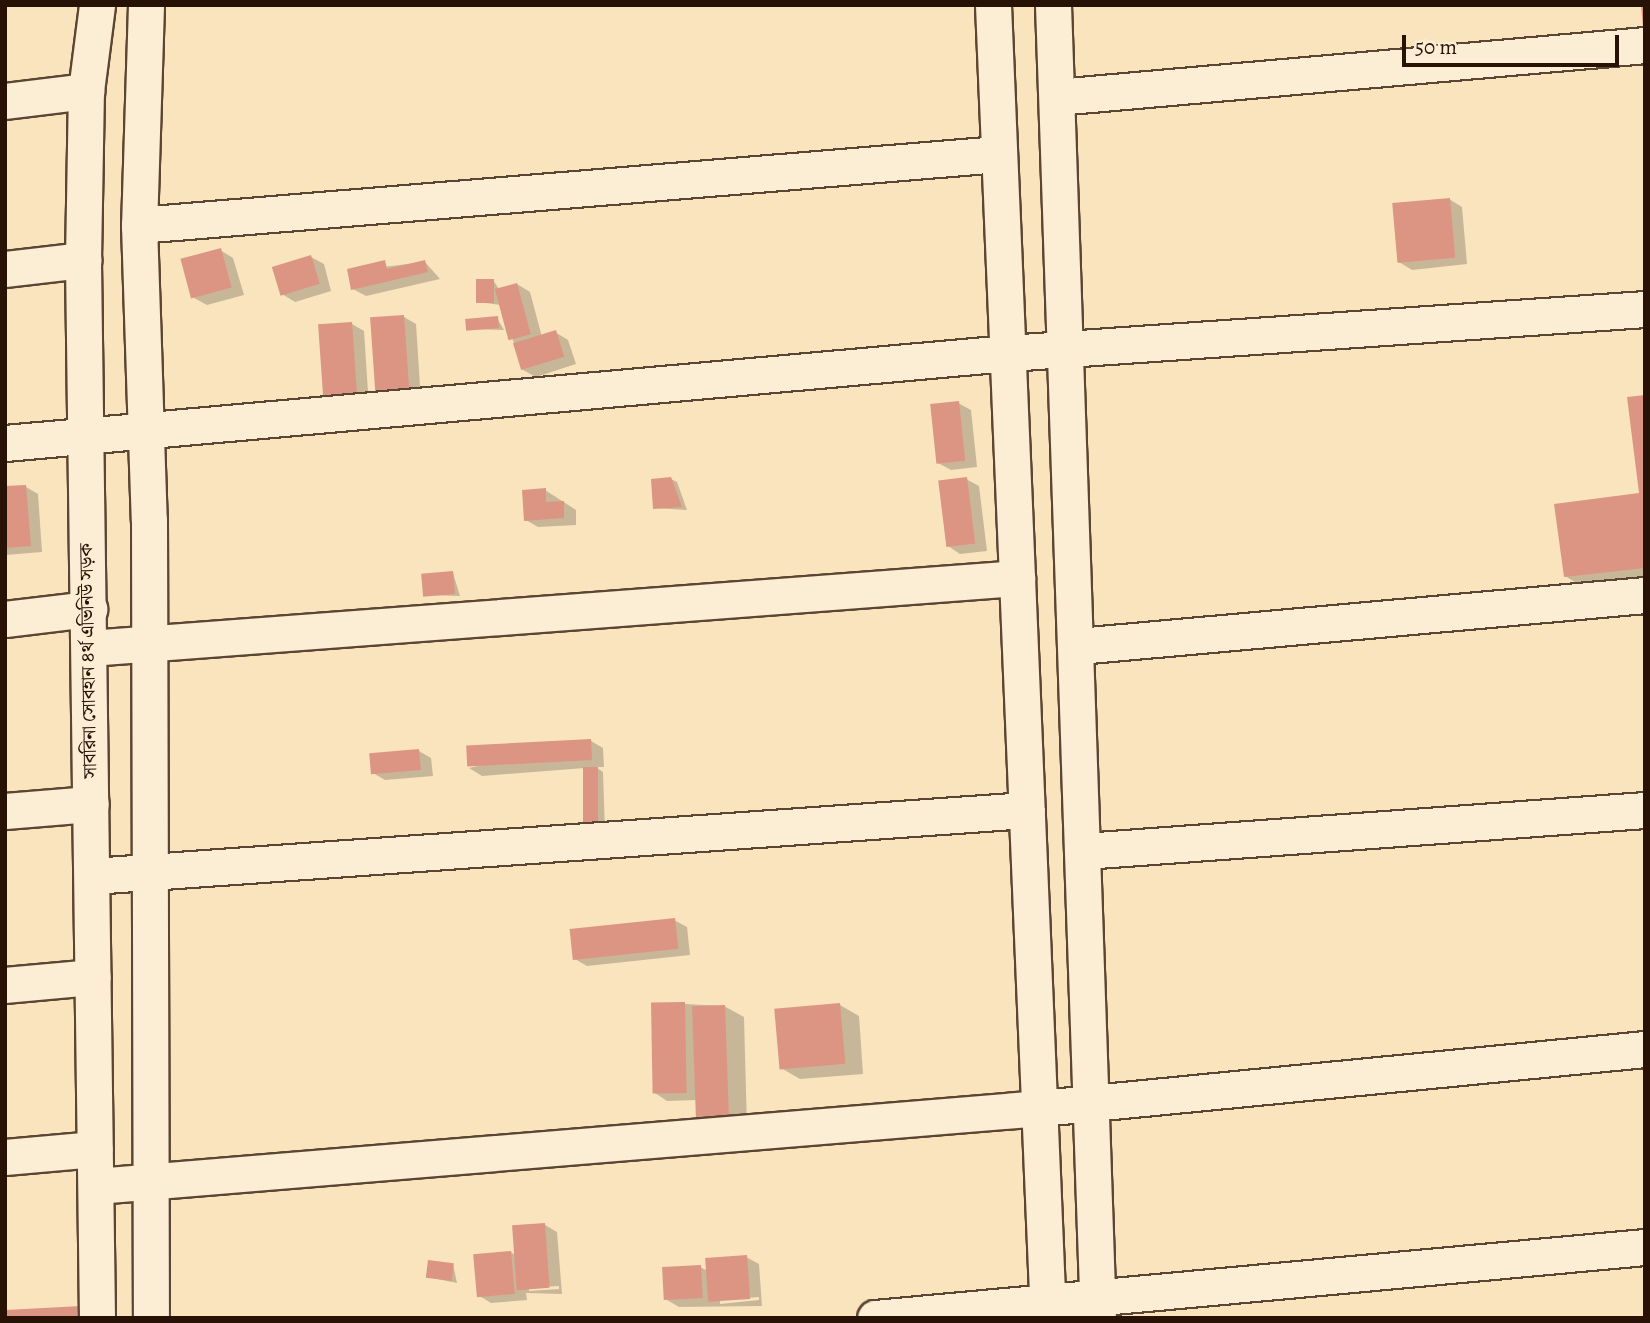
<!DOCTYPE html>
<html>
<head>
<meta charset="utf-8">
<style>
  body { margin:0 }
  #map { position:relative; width:1650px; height:1323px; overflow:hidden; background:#fae4be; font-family:Alegreya,"Noto Serif Bengali",serif }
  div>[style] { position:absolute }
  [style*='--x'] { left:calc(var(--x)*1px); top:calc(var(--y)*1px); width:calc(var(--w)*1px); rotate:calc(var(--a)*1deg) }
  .shadow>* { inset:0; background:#0003 }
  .building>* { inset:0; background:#dc9583; transform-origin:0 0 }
  .roads { filter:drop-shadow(2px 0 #5c4633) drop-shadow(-2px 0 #5c4633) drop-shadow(0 2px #5c4633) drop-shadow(0 -2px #5c4633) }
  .minor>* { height:35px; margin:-17.5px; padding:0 17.5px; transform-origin:17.5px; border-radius:17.5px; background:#fcedd5 }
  span { translate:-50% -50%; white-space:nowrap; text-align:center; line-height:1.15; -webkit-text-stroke:5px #fcedd5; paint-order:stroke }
  .street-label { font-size:19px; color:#271205 }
  .frame { position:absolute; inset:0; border:7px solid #271205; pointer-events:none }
  .scale { position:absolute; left:1402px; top:35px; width:217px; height:32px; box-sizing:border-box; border:4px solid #271205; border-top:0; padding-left:9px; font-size:21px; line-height:24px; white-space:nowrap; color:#271205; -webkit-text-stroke:5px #fcedd5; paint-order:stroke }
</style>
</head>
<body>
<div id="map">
  <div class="shadow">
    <i style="clip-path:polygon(1449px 199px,1462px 207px,1467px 264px,1412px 270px,1399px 262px)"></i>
    <i style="clip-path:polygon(220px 250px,233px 258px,244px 295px,207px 305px,194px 298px)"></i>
    <i style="clip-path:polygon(311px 257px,324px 264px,331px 291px,295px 302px,282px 294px)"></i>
    <i style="clip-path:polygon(425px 262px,440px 279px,366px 296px,353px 289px,349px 271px)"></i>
    <i style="clip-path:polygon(493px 280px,499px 289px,517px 284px,530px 292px,542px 337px,555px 332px,568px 340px,576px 364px,536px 377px,523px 370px,501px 305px,478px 302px)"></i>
    <i style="clip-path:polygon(404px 317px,416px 324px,421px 401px,390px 403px)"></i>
    <i style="clip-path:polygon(497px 318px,504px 330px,468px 329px)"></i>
    <i style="clip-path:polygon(352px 324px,364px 331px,369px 407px,338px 409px)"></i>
    <i style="clip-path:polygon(1645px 397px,1645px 584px,1590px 591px,1565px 576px,1641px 495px)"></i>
    <i style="clip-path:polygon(958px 403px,971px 410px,977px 467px,951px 470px,938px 463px)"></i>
    <i style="clip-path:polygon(671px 479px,677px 482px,687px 510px,654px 508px)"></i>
    <i style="clip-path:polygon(966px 479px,979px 486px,987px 551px,960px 554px,948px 546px)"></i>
    <i style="clip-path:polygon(26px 487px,38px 494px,42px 552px,5px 555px,5px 488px)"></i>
    <i style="clip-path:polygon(545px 490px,576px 510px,576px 525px,538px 527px,526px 520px)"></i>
    <i style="clip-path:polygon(453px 573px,460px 596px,424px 595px)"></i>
    <i style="clip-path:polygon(591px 741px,603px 748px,604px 767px,596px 767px,603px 772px,605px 831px,592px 831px,585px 768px,482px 776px,469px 768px)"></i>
    <i style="clip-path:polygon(419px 751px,431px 758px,433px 776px,385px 780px,373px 773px)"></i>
    <i style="clip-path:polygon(674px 920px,687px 927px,690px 955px,587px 966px,575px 959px)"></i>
    <i style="clip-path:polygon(685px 1004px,724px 1006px,744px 1017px,747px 1128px,697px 1100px,667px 1101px,655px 1093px)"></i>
    <i style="clip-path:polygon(840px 1005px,859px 1016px,863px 1074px,800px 1079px,781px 1068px)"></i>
    <i style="clip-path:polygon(evenodd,545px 1225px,557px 1232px,562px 1294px,526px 1293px,527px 1300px,491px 1303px,478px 1295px,511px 1252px,516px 1256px,545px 1225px,559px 1286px,559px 1289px,529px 1291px,529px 1288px,559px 1286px)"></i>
    <i style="clip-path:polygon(evenodd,746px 1257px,759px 1264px,762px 1306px,679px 1307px,667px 1300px,700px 1267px,708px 1271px,746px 1257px,759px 1297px,759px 1300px,720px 1304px,720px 1300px,759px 1297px)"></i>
    <i style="clip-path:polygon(453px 1264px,457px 1283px,428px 1277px)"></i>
  </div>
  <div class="building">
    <i style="clip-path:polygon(1641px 5px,1645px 5px,1645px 28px,1643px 28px)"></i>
    <i style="left:1450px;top:198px;width:60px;height:58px;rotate:85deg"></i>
    <i style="left:221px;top:248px;width:41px;height:42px;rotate:75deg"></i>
    <i style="left:311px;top:255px;width:30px;height:41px;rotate:73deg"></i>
    <i style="clip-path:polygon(385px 260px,387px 269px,425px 260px,428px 272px,351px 290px,347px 269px)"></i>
    <i style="left:476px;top:279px;width:18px;height:24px"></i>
    <i style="left:517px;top:283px;width:53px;height:23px;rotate:75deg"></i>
    <i style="left:404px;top:315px;width:79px;height:34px;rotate:86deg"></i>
    <i style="left:498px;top:316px;width:12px;height:33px;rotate:85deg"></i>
    <i style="left:352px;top:322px;width:79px;height:34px;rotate:86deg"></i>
    <i style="left:556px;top:330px;width:28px;height:45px;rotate:73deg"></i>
    <i style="clip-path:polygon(1645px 395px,1645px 568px,1564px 577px,1554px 504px,1639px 493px,1627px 397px)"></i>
    <i style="left:959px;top:401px;width:60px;height:29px;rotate:84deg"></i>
    <i style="clip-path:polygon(671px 477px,682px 507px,653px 509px,651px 479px)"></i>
    <i style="left:967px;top:477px;width:67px;height:29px;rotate:83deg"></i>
    <i style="clip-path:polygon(26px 485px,31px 546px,5px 548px,5px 486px)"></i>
    <i style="clip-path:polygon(546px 488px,546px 502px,564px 501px,564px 518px,524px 521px,522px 490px)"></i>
    <i style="left:453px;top:571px;width:23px;height:32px;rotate:85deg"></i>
    <i style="left:591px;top:739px;width:21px;height:125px;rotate:87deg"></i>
    <i style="left:419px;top:749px;width:21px;height:50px;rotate:85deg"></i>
    <i style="left:583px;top:767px;width:15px;height:62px"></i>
    <i style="left:675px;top:918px;width:31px;height:106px;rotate:84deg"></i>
    <i style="left:685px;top:1002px;width:91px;height:34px;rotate:89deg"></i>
    <i style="left:840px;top:1003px;width:61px;height:66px;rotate:85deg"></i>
    <i style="left:725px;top:1005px;width:113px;height:33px;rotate:88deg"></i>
    <i style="left:545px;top:1223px;width:65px;height:33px;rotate:86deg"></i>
    <i style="left:511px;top:1251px;width:43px;height:38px;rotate:85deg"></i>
    <i style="left:747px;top:1255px;width:44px;height:42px;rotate:86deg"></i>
    <i style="left:428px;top:1260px;width:26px;height:18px;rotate:7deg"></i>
    <i style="left:701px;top:1265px;width:33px;height:39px;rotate:87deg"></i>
    <i style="clip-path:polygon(81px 1306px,81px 1318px,6px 1318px,5px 1310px)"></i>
  </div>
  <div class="roads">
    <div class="minor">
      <i style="--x:146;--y:5;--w:220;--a:91.8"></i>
      <i style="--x:139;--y:225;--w:295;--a:88.1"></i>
      <i style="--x:149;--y:520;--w:798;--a:89.86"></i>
      <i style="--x:993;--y:5;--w:1314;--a:87.6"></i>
      <i style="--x:1053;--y:5;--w:1314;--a:88.04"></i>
      <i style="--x:1057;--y:97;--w:590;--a:-5.05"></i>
      <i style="--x:5;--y:101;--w:82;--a:-7"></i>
      <i style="--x:139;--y:225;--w:863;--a:-4.72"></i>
      <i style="--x:5;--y:269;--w:79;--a:-6.6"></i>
      <i style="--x:5;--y:443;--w:1007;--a:-5.13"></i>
      <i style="--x:1008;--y:353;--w:639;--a:-3.95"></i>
      <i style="--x:5;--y:619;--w:85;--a:-6.8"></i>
      <i style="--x:1078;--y:646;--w:569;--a:-5.14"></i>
      <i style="--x:89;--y:648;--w:931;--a:-4.31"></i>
      <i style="--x:5;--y:811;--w:86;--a:-4.7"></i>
      <i style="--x:1084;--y:851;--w:562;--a:-4.18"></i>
      <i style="--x:92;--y:876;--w:937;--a:-4.04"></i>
      <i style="--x:5;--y:985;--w:88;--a:-5.2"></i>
      <i style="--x:5;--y:1157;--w:90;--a:-5.1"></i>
      <i style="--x:96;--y:1186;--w:948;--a:-4.72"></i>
      <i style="--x:1041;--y:1108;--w:607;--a:-5.58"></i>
      <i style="--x:97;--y:1318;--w:1058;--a:-90.76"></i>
      <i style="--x:83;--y:260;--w:169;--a:-89"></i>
      <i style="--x:86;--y:91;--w:87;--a:-82.7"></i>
      <i style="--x:875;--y:1318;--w:773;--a:-5.27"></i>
    </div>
  </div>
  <div class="street-label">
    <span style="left:89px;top:661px;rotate:-91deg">সাবরিনা সোবহান ৪র্থ এভিনিউ সড়ক</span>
  </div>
  <div class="frame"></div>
  <div class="scale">50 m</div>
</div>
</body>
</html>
